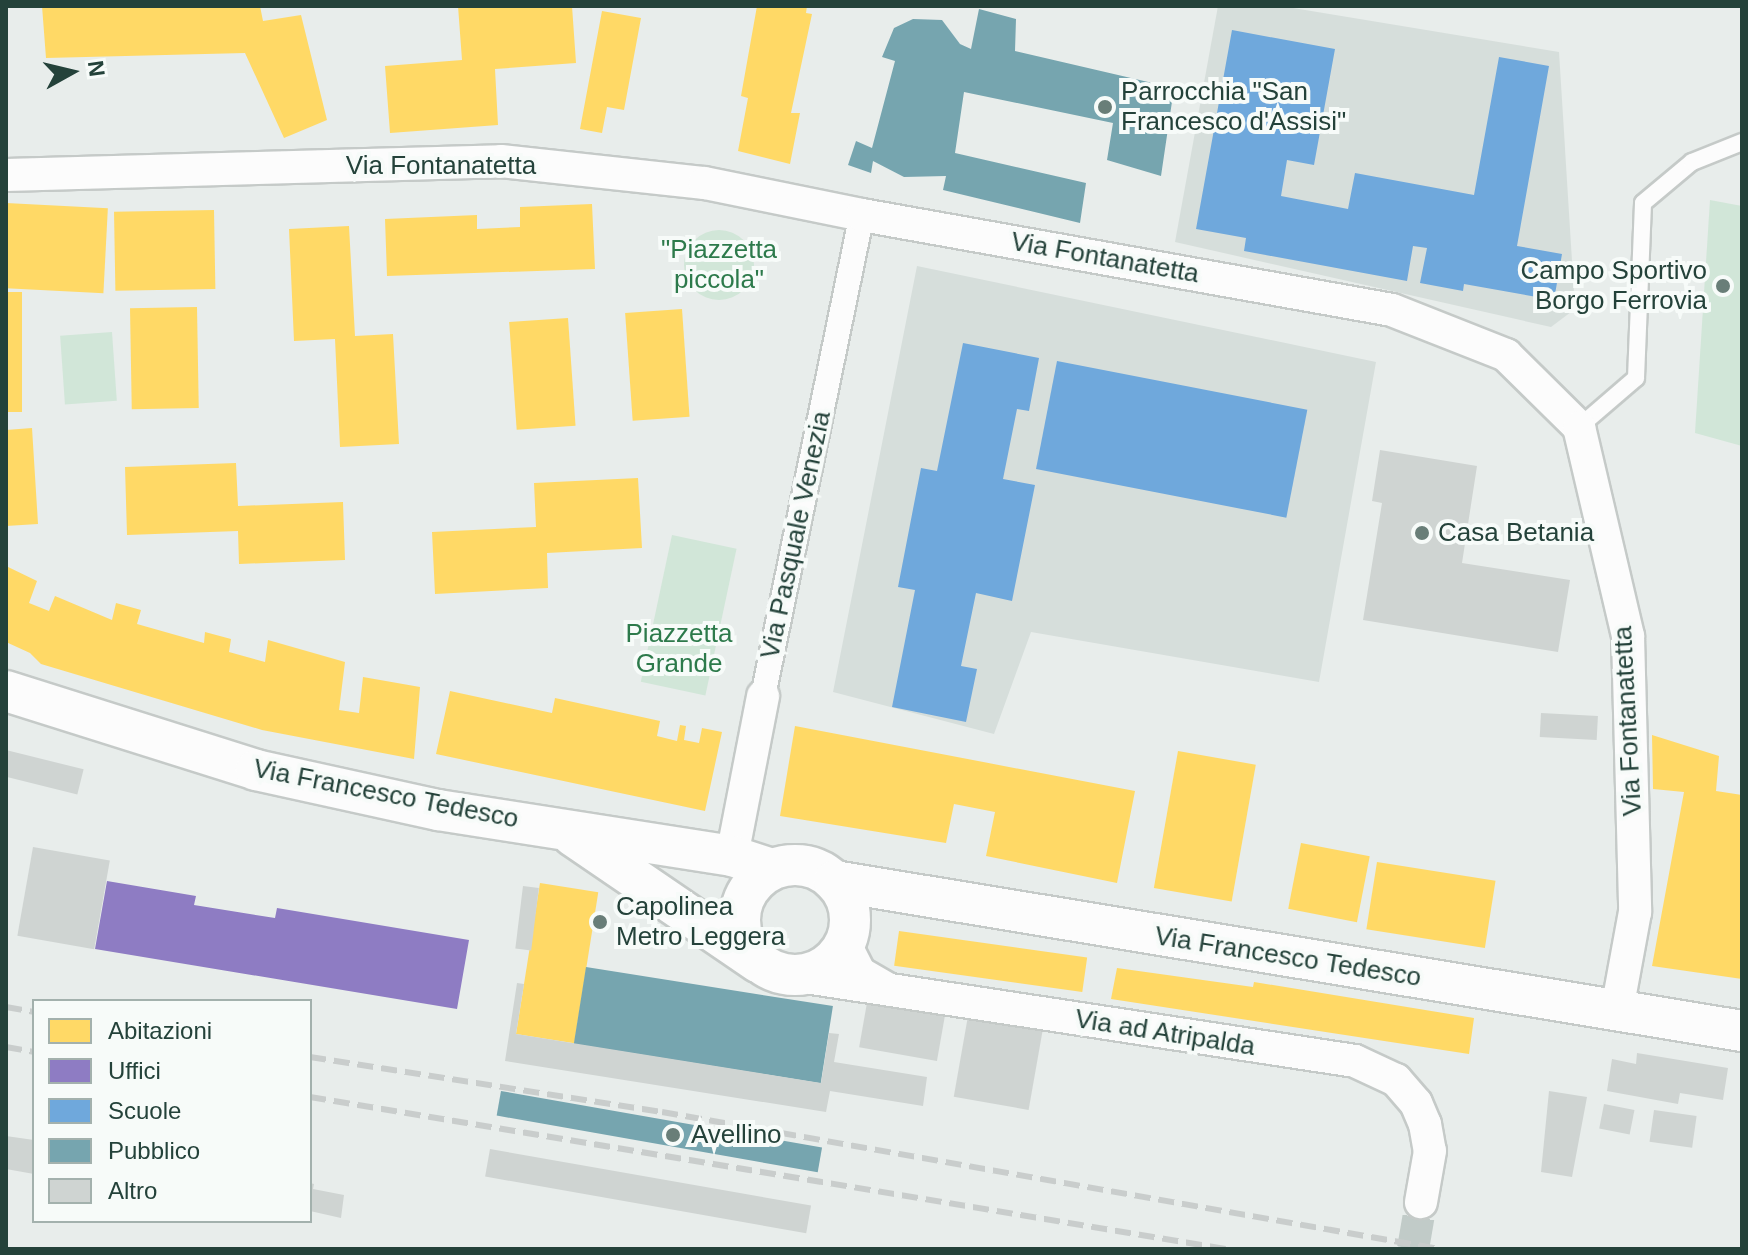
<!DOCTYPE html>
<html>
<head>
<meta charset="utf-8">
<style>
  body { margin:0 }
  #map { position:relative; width:1748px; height:1255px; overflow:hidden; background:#e8edeb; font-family:Helvetica,sans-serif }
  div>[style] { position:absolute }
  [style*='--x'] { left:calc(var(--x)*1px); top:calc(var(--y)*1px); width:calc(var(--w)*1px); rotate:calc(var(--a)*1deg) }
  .built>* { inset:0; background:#d6dedb }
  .green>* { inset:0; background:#d1e6d8; transform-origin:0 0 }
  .round { border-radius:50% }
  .homes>* { inset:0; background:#ffd966; transform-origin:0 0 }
  .offices>* { inset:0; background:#8e7cc3 }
  .schools>* { inset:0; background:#6fa8dc; transform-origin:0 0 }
  .public>* { inset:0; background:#76a5af; transform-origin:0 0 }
  .building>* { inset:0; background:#cfd4d2; transform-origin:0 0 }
  .minor-tunnel>* { height:32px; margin-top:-16px; transform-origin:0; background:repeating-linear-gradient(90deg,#c1cbc8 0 32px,transparent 0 48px) }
  .roads { filter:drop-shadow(2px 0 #c5cac8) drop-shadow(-2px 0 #c5cac8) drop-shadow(0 2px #c5cac8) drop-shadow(0 -2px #c5cac8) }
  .service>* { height:16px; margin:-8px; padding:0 8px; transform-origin:8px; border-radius:8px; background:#fcfcfc }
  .pedestrian>* { height:24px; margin:-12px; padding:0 12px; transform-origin:12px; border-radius:12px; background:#fcfcfc }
  .minor>* { height:32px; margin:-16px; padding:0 16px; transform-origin:16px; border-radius:16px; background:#fcfcfc }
  .tertiary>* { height:40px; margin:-20px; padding:0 20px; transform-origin:20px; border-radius:20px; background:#fcfcfc }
  .tertiary>.ring { margin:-20px; padding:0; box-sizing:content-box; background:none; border:40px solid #fcfcfc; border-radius:50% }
  .rail>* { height:6px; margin-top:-3px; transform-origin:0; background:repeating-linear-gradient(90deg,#c9cdcc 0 16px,transparent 0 24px) }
  .dots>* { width:22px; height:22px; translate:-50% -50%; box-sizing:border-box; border:4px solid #f7fbf9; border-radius:50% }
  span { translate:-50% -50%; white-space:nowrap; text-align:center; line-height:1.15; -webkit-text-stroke:8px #f7fbf9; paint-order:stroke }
  .poi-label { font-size:26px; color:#24423a }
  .left { translate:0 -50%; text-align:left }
  .right { translate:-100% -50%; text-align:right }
  .street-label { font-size:26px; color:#24423a }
  .park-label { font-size:26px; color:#2d7a4b }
  .frame { position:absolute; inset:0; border:8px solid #24423a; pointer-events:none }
  .legend { position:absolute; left:32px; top:999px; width:280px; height:224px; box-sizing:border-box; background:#f7fbf9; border:2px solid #a3b1ad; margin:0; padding:10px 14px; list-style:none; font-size:24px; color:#24423a }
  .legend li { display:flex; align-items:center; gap:16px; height:40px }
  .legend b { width:40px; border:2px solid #a3b1ad }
  .north { position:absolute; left:32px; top:32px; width:80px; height:80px; -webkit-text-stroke:6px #f7fbf9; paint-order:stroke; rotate:82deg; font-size:22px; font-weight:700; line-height:32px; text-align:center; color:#24423a }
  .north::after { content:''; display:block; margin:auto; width:28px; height:36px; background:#24423a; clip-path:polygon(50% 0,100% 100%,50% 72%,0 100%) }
</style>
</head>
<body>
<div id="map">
  <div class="built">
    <i style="clip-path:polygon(1218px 6px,1281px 6px,1559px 52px,1575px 309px,1551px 327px,1175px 242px)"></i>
    <i style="clip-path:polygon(917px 266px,1376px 362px,1319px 682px,1031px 632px,994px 734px,833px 692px)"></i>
  </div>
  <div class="green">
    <i style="clip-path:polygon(1710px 200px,1742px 206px,1742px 446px,1695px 433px)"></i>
    <i class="round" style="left:684px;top:230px;width:70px;height:70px"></i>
    <i style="left:112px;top:332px;width:69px;height:52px;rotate:86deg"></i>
    <i style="left:672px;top:535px;width:66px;height:150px;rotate:12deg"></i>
  </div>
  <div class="homes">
    <i style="clip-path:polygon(42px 6px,260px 6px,263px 21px,301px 15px,327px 120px,284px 138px,245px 53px,46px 58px)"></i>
    <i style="clip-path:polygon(458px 6px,572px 6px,576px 63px,495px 69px,498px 125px,390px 133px,385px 66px,462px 60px)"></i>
    <i style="clip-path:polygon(757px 6px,807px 6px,806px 13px,812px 14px,791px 113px,800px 113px,790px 164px,738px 151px,748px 98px,741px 96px)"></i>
    <i style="clip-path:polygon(602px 11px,641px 18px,624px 110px,607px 107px,602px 133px,580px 129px)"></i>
    <i style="left:6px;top:203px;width:102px;height:85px;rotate:3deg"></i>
    <i style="clip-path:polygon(592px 204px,595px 269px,387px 276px,385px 219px,477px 215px,477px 229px,520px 227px,520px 207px)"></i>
    <i style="left:214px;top:210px;width:79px;height:100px;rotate:89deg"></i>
    <i style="clip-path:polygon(349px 226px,355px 336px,393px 334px,399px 444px,340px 447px,335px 339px,294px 341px,289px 229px)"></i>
    <i style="left:6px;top:292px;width:16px;height:120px"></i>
    <i style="left:197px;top:307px;width:101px;height:67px;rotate:89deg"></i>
    <i style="left:682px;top:309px;width:108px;height:57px;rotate:86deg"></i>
    <i style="left:568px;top:318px;width:108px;height:59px;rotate:86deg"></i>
    <i style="clip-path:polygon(32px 428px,38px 524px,6px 526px,6px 430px)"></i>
    <i style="clip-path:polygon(236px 463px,238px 506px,343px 502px,345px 560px,239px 564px,238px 531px,127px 535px,125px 467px)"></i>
    <i style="clip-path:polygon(638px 478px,642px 548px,547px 553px,548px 588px,435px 594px,432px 532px,536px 527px,534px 483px)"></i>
    <i style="clip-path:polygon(6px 566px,37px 581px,29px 603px,49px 611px,55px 596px,112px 620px,116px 603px,141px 610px,137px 624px,204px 643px,205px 632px,231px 639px,229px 652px,265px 662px,268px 640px,345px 662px,339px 710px,359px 713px,363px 677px,420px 687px,414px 759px,262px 730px,41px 664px,30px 653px,6px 642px)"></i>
    <i style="clip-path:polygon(450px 691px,552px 713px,555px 698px,660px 721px,657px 736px,677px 741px,680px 725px,686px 726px,684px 740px,699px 743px,702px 728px,722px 732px,705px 811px,436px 754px)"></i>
    <i style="clip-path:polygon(795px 726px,1135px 791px,1117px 883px,986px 856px,995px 812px,954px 804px,946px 843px,780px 816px)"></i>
    <i style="clip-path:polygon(1652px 735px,1719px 756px,1716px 791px,1742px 795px,1742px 979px,1652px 966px,1684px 792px,1653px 789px)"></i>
    <i style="left:1178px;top:751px;width:79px;height:139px;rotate:10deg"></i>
    <i style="left:1301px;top:843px;width:70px;height:67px;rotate:11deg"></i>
    <i style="left:1377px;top:862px;width:120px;height:68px;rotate:9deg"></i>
    <i style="left:540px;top:883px;width:59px;height:153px;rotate:9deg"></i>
    <i style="left:899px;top:931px;width:190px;height:35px;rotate:8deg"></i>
    <i style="clip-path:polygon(1117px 968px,1253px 987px,1254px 982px,1474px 1018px,1469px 1054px,1111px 999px)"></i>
  </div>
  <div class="offices">
    <i style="clip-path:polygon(107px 881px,196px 896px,194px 905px,275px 918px,277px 908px,469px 940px,457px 1009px,95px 949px)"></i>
  </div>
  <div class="schools">
    <i style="clip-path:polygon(1232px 30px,1335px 49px,1314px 165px,1287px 160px,1281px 196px,1348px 209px,1355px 173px,1474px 195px,1499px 57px,1549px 66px,1517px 246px,1562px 254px,1554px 300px,1464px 284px,1463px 291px,1420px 283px,1427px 248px,1413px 246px,1407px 281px,1244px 251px,1246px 238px,1196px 229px)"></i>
    <i style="clip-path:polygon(963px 343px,1039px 358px,1029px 411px,1017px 409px,1003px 479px,1035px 485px,1012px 601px,976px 593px,961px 666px,977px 669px,966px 722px,892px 707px,915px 590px,898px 587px,914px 504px,921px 468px,937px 471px)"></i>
    <i style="left:1057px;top:361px;width:255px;height:110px;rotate:11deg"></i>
  </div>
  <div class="public">
    <i style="clip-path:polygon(979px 9px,1016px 19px,1015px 51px,1174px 88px,1161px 176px,1107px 160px,1113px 123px,964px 92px,955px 153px,1086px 183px,1080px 223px,943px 190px,946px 176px,904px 177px,873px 161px,871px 173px,848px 165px,856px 141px,872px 148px,895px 61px,882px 57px,894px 28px,913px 19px,942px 20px,960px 44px,971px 49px)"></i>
    <i style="left:586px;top:967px;width:250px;height:78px;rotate:9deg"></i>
    <i style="left:501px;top:1091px;width:326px;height:25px;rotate:10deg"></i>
  </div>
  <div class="building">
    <i style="clip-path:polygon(1380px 450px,1477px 466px,1462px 563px,1570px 580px,1558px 652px,1363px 620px,1382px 503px,1372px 501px)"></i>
    <i style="left:1541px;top:713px;width:57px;height:24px;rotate:3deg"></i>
    <i style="left:6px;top:750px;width:80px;height:26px;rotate:14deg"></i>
    <i style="left:33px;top:847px;width:78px;height:90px;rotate:10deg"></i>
    <i style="left:523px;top:886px;width:16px;height:63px;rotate:7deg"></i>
    <i style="clip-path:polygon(517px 983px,524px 984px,516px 1034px,821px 1083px,829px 1033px,839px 1034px,834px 1062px,927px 1077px,923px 1106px,830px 1091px,826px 1112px,505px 1061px)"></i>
    <i style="left:868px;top:997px;width:79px;height:51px;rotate:10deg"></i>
    <i style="left:968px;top:1016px;width:76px;height:82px;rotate:10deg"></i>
    <i style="clip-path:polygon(1637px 1053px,1728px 1068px,1723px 1100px,1680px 1093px,1678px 1104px,1607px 1091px,1612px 1059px,1636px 1064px)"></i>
    <i style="clip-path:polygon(1549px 1091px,1587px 1097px,1572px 1177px,1541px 1172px)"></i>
    <i style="left:1604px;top:1104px;width:31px;height:25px;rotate:11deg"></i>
    <i style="left:1654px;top:1110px;width:43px;height:32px;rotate:8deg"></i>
    <i style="clip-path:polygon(6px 1136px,34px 1140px,34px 1174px,6px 1169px)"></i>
    <i style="left:490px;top:1149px;width:326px;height:28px;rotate:10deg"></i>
    <i style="clip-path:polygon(310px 1183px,314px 1184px,313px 1189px,344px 1195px,341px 1218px,310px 1211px)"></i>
  </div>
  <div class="minor-tunnel">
    <i style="--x:1413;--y:1249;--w:48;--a:-80.3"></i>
  </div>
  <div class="roads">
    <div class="service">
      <i style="--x:1579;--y:427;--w:75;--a:-40.7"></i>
      <i style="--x:1636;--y:378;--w:175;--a:-87.7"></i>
      <i style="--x:1643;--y:203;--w:64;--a:-39.9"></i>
      <i style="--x:1692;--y:162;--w:54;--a:-21.8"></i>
    </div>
    <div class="pedestrian">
      <i style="--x:763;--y:696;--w:491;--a:-78.4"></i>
    </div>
    <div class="minor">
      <i style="--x:6;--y:175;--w:495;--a:-1.6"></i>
      <i style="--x:501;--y:161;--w:205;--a:6.2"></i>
      <i style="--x:705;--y:183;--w:160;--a:11.5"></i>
      <i style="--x:862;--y:215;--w:538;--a:10.16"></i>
      <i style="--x:1392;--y:310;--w:123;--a:21.5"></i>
      <i style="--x:1506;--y:355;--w:103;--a:44.6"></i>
      <i style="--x:1579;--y:427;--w:215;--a:76.8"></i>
      <i style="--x:1628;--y:636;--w:276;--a:88.5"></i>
      <i style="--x:1635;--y:912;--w:100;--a:100.4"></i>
      <i style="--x:732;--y:856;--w:163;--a:-79"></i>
      <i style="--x:845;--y:944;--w:33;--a:63"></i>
      <i style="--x:860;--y:973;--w:30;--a:30"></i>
      <i style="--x:799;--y:976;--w:562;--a:8.69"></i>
      <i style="--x:1355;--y:1061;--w:45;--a:24.9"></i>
      <i style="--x:1396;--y:1080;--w:30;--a:49"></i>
      <i style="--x:1416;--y:1103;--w:23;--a:67"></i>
      <i style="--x:1425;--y:1124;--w:27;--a:80"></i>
      <i style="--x:1430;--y:1151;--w:52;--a:100"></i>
    </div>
    <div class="tertiary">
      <i style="--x:6;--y:691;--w:262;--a:17.5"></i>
      <i style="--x:256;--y:770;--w:186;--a:12.4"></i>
      <i style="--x:438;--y:810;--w:298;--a:8.9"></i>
      <i style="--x:732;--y:856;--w:42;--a:18"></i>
      <i style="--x:573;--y:836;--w:224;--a:34.3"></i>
      <i class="ring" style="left:740px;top:865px;width:70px;height:70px"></i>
      <i style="--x:834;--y:881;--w:920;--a:9.38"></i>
    </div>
  </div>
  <div class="rail">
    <i style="--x:6;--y:1007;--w:28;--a:10"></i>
    <i style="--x:6;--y:1047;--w:28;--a:10"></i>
    <i style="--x:310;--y:1057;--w:356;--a:8.9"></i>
    <i style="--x:662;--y:1112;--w:789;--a:10"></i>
    <i style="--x:310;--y:1097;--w:928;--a:9.43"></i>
  </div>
  <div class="dots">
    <i style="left:1105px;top:107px;background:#697e78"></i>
    <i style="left:1723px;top:286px;background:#697e78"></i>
    <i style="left:1422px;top:533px;background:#697e78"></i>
    <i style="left:600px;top:922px;background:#697e78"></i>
    <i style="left:673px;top:1135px;background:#697e78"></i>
  </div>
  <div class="poi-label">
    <span class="left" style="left:1121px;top:107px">Parrocchia "San<br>Francesco d'Assisi"</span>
    <span class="right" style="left:1707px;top:286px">Campo Sportivo<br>Borgo Ferrovia</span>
    <span class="left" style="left:1438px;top:533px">Casa Betania</span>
    <span class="left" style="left:616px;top:922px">Capolinea<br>Metro Leggera</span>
    <span class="left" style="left:691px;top:1135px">Avellino</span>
  </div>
  <div class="street-label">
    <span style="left:441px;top:166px">Via Fontanatetta</span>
    <span style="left:1105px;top:258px;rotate:10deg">Via Fontanatetta</span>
    <span style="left:796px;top:535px;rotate:-78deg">Via Pasquale Venezia</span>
    <span style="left:1628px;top:721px;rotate:-93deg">Via Fontanatetta</span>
    <span style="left:386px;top:794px;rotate:11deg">Via Francesco Tedesco</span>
    <span style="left:1288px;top:957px;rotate:9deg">Via Francesco Tedesco</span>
    <span style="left:1165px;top:1033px;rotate:9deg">Via ad Atripalda</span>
  </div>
  <div class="park-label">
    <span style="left:719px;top:265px">"Piazzetta<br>piccola"</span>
    <span style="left:679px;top:649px">Piazzetta<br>Grande</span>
  </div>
  <div class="frame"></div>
  <ul class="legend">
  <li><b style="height:22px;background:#ffd966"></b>Abitazioni</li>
  <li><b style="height:22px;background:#8e7cc3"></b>Uffici</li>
  <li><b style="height:22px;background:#6fa8dc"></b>Scuole</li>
  <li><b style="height:22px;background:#76a5af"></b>Pubblico</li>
  <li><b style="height:22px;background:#cfd4d2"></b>Altro</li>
  </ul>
  <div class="north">N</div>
</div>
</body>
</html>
